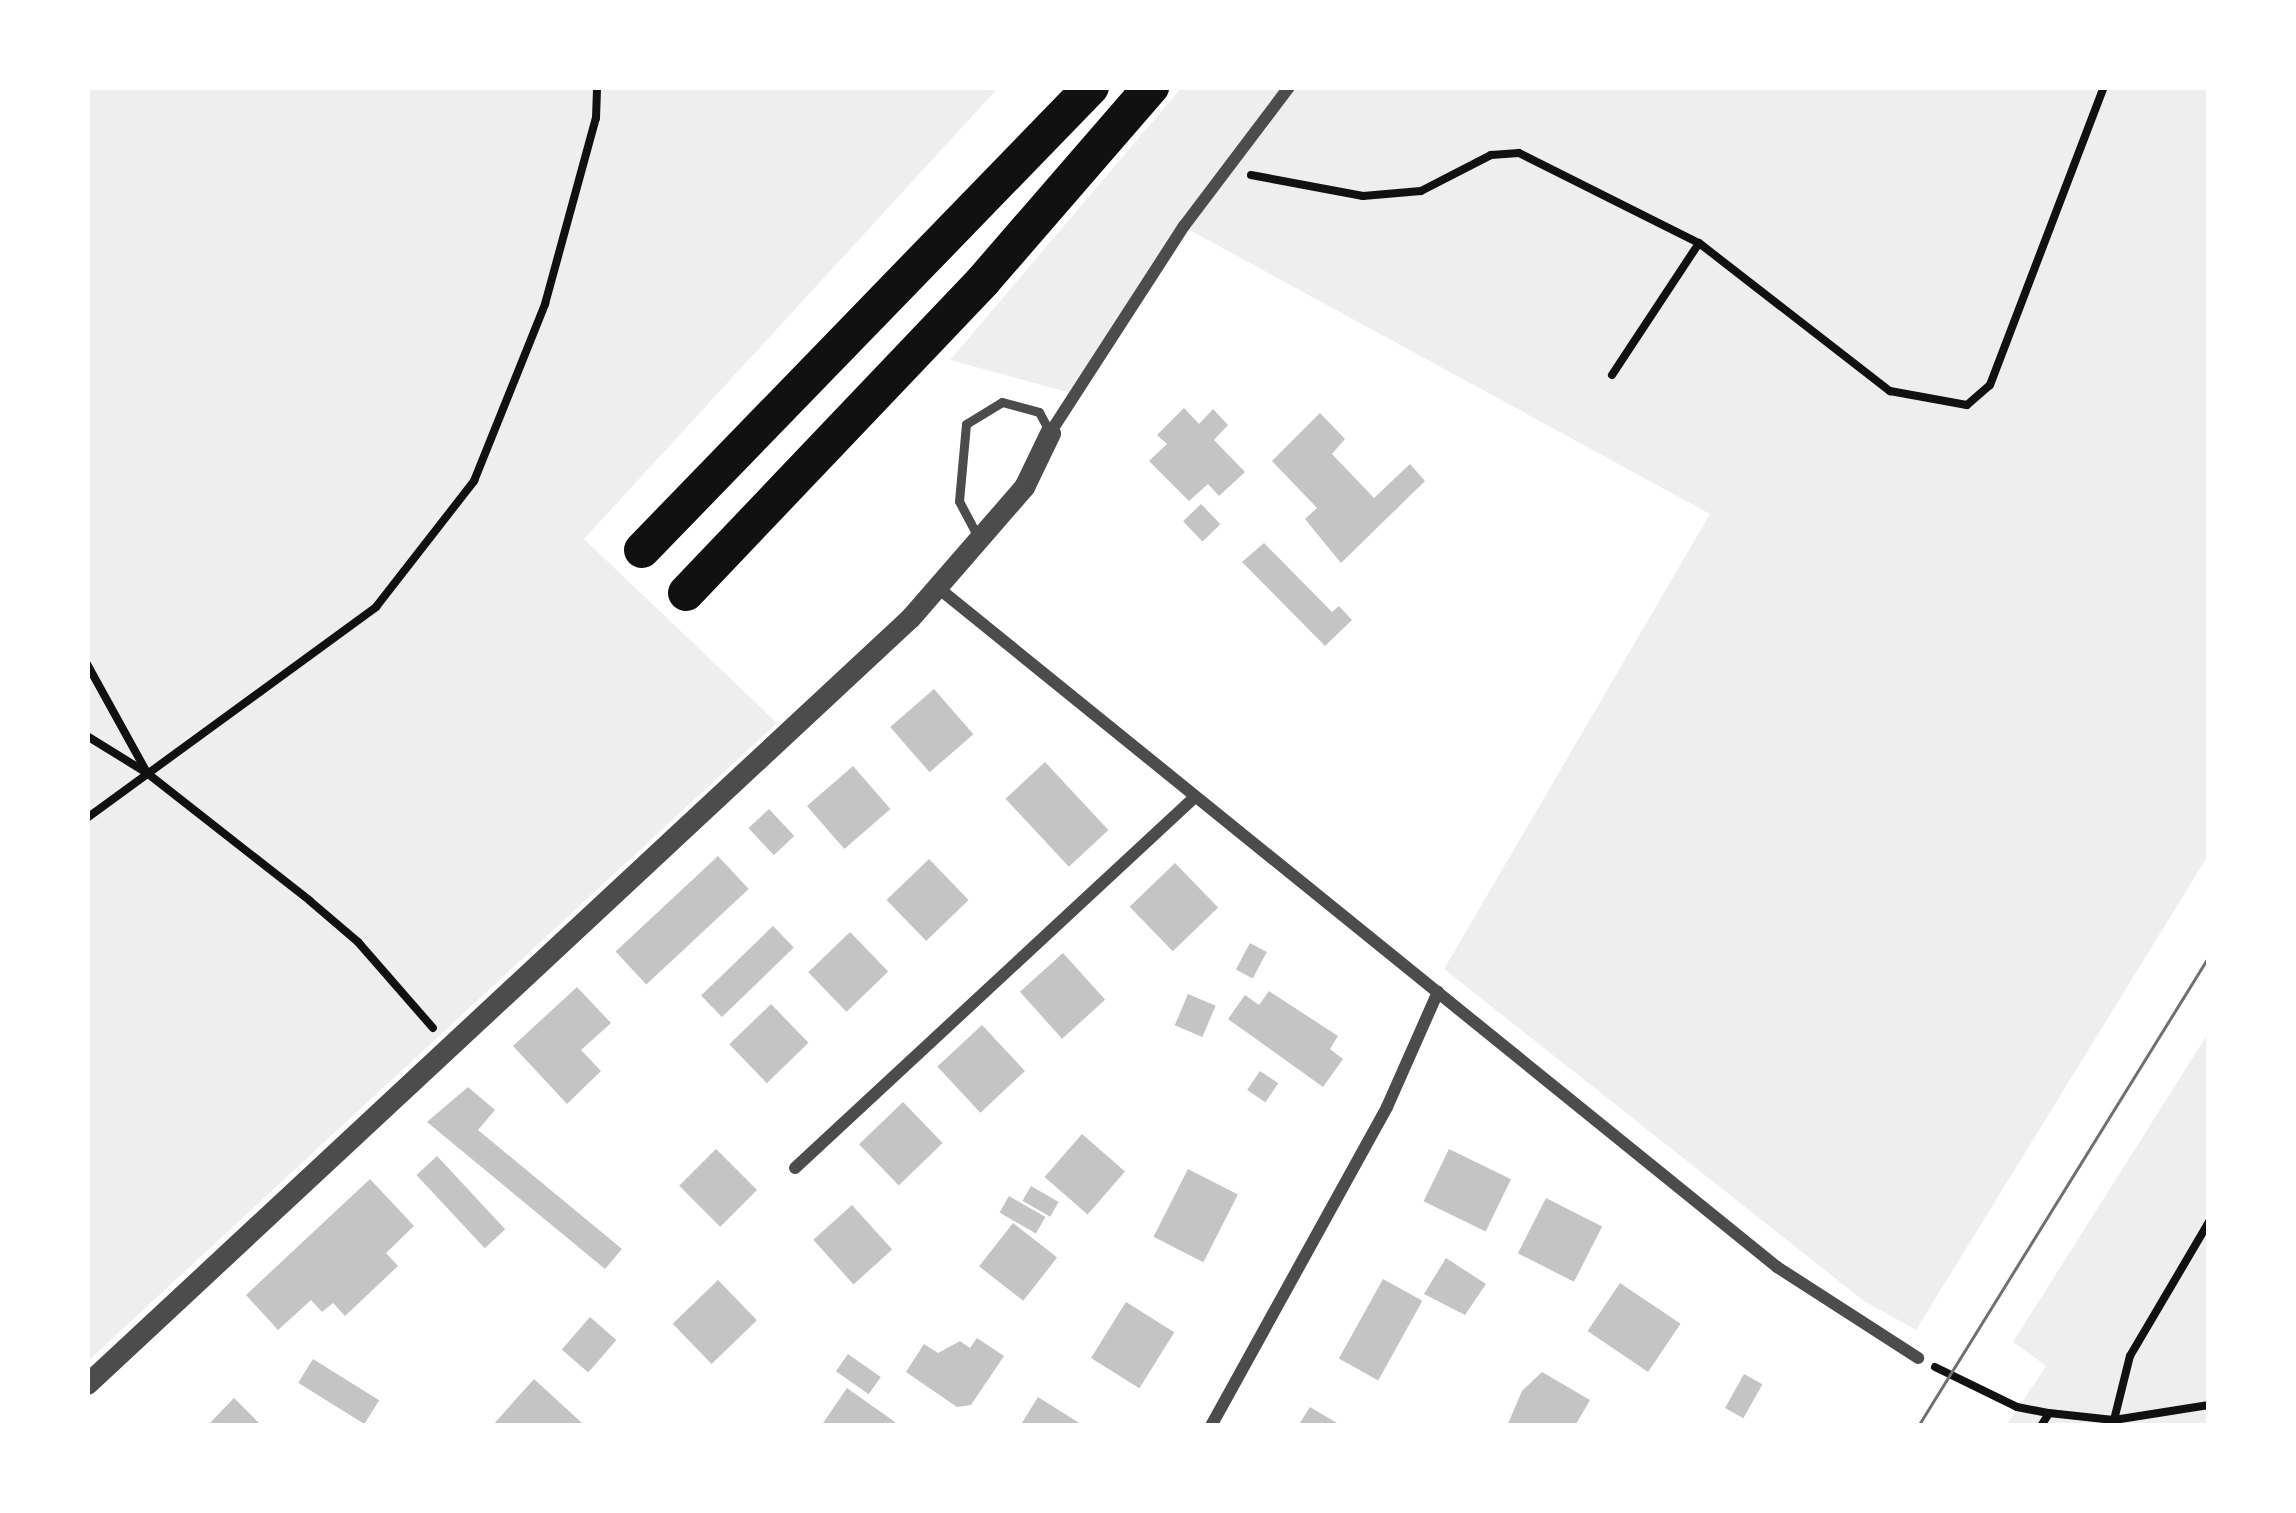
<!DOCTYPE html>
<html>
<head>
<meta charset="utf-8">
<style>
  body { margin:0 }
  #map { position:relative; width:2296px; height:1513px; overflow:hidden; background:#fff; font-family:Lora,serif }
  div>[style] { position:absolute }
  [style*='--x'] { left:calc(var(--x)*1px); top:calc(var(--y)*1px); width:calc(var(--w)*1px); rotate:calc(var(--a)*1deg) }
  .green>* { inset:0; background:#eee }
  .building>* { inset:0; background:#c4c4c4; transform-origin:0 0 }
  .path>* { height:8px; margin:-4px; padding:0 4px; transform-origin:4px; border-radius:4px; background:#111 }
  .service>* { height:9px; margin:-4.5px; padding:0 4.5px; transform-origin:4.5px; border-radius:4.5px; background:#4c4c4c }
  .minor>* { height:12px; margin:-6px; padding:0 6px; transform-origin:6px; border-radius:6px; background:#4c4c4c }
  .tertiary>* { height:21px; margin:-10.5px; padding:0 10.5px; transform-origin:10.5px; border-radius:10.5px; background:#4c4c4c }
  .motorway>* { height:36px; margin:-18px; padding:0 18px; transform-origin:18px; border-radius:18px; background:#111 }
  .tram>* { height:3px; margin:-1.5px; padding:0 1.5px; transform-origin:1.5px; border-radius:1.5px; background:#707070 }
  span { translate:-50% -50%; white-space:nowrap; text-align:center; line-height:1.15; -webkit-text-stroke:12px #fff; paint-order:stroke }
  .frame { position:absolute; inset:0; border:90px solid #fff; pointer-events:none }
</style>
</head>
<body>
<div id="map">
  <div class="green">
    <i style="clip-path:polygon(87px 87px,999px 87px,584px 539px,777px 723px,87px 1362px)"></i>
    <i style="clip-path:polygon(1182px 87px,2209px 87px,2209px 854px,1916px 1330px,1864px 1301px,1444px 969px,1710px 514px,1184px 227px,1075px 394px,950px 360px)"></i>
    <i style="clip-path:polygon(2209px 1032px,2209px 1426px,2006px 1426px,2046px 1366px,2013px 1342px)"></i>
  </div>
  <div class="building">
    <i style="clip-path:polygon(1184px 408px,1199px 424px,1213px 409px,1228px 425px,1214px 440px,1245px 472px,1219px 496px,1208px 484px,1189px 501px,1149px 461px,1167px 444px,1157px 435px)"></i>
    <i style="clip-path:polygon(1320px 413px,1345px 439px,1332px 454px,1374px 498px,1410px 464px,1425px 481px,1341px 563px,1305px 519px,1317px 508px,1272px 461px)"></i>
    <i style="left:1201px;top:504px;width:28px;height:25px;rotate:46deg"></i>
    <i style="clip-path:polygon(1264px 543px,1332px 612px,1339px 606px,1352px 620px,1325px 646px,1242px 562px)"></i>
    <i style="left:934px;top:689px;width:60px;height:58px;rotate:49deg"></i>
    <i style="left:1045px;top:762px;width:93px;height:54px;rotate:47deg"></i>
    <i style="left:853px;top:766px;width:57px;height:61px;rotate:49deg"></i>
    <i style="left:769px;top:809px;width:37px;height:28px;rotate:47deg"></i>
    <i style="left:718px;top:856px;width:45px;height:140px;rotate:47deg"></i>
    <i style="left:929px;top:859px;width:57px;height:59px;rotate:46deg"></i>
    <i style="left:1175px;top:863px;width:62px;height:63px;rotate:46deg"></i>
    <i style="left:773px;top:926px;width:30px;height:100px;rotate:46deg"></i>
    <i style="left:850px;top:932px;width:55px;height:58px;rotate:46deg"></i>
    <i style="left:1250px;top:943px;width:19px;height:30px;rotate:28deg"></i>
    <i style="left:1063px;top:953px;width:63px;height:58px;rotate:48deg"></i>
    <i style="clip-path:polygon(577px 987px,611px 1023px,581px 1050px,601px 1071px,567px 1104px,513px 1046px)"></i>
    <i style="clip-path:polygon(1269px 991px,1338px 1036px,1330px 1049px,1343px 1059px,1323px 1087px,1228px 1019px,1245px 995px,1259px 1005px)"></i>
    <i style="left:1188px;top:994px;width:30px;height:34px;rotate:23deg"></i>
    <i style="left:771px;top:1004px;width:54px;height:58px;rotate:46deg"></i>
    <i style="left:982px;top:1025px;width:63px;height:61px;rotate:47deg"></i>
    <i style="left:1260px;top:1071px;width:22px;height:23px;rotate:34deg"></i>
    <i style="clip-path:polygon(468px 1087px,495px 1110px,478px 1130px,622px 1249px,605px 1269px,427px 1122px)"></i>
    <i style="left:903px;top:1102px;width:57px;height:61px;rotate:46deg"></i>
    <i style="left:1082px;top:1134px;width:57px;height:57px;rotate:41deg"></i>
    <i style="left:716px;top:1149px;width:58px;height:52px;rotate:45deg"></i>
    <i style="left:1449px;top:1149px;width:69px;height:58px;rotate:26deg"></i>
    <i style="left:437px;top:1156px;width:100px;height:28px;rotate:47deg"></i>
    <i style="left:1188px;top:1169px;width:56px;height:76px;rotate:27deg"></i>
    <i style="clip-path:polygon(370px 1179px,414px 1226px,386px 1253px,398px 1266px,345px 1316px,333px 1303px,322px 1312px,311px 1300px,278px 1330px,246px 1295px)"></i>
    <i style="left:1031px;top:1186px;width:32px;height:17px;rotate:30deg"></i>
    <i style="left:1009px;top:1196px;width:42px;height:19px;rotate:30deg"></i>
    <i style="left:1546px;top:1198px;width:63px;height:62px;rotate:27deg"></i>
    <i style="left:852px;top:1205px;width:60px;height:52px;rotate:48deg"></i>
    <i style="left:1013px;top:1223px;width:56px;height:55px;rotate:38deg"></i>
    <i style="clip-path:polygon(1446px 1258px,1486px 1284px,1465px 1315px,1424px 1294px)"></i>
    <i style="left:1383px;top:1279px;width:45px;height:91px;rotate:29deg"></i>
    <i style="left:718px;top:1280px;width:56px;height:63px;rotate:46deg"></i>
    <i style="left:1620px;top:1283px;width:73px;height:58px;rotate:34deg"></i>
    <i style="left:1126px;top:1302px;width:57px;height:66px;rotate:32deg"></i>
    <i style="left:590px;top:1317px;width:35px;height:43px;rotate:41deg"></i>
    <i style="clip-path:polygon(977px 1338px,1004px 1356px,971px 1405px,957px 1407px,906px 1372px,924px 1344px,938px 1353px,960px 1341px,970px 1348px)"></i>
    <i style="left:848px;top:1354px;width:40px;height:21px;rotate:35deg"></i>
    <i style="left:313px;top:1359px;width:78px;height:28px;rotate:32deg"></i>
    <i style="clip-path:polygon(1542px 1372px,1590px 1400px,1575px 1426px,1507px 1426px,1522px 1391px)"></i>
    <i style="left:1744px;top:1374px;width:21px;height:39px;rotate:29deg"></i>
    <i style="clip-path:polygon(534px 1379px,582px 1423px,579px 1426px,492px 1426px)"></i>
    <i style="clip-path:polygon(847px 1388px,895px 1422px,892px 1426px,821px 1426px)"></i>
    <i style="clip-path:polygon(1038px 1397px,1084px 1426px,1020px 1426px)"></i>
    <i style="clip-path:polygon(234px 1398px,262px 1426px,207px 1426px)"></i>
    <i style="clip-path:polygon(1310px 1407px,1342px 1426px,1298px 1426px)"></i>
  </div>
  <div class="path">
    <i style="--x:1251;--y:175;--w:114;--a:10.6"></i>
    <i style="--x:1363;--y:196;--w:58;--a:-4.9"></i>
    <i style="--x:1421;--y:191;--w:79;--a:-27.2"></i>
    <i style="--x:1491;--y:155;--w:28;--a:-4"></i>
    <i style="--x:1519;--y:153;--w:201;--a:26.6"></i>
    <i style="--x:1699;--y:243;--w:242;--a:37.8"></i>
    <i style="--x:1890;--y:391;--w:78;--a:10.3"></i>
    <i style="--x:1967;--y:405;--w:30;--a:-41"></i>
    <i style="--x:1990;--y:385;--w:319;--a:-69.1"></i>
    <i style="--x:1612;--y:375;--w:158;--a:-56.6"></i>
    <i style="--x:87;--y:664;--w:122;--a:61.1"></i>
    <i style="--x:87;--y:736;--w:70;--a:31.7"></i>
    <i style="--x:147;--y:773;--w:207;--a:38.1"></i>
    <i style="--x:310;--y:901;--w:63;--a:40.5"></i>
    <i style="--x:358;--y:942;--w:114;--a:48.9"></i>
    <i style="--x:87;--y:818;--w:358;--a:-36.1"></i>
    <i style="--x:376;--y:607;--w:160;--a:-52.1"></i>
    <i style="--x:474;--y:481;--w:191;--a:-68.1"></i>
    <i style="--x:545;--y:304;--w:193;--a:-74.7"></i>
    <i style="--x:596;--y:118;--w:31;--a:-88"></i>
    <i style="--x:1935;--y:1367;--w:91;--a:26"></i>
    <i style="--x:2017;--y:1407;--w:33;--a:11"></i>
    <i style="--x:2049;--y:1413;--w:65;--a:6.1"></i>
    <i style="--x:2114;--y:1420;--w:96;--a:-9"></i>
    <i style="--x:2114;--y:1420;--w:66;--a:-76"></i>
    <i style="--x:2130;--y:1356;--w:156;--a:-59.5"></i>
    <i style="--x:2041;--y:1426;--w:15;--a:-58"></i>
  </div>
  <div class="service">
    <i style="--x:977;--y:535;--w:38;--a:-118"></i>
    <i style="--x:959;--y:501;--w:77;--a:-84.8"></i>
    <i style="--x:966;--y:424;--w:42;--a:-31.4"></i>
    <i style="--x:1002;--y:402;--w:38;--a:15"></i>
    <i style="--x:1039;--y:412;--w:24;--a:62"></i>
  </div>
  <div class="minor">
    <i style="--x:1050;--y:433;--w:247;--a:-57.1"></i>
    <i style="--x:1184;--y:226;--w:174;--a:-52.9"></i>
    <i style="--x:937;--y:587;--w:1081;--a:38.99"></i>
    <i style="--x:1777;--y:1267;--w:168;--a:32.8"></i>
    <i style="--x:795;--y:1168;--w:546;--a:-42.85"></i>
    <i style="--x:1211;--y:1426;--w:364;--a:-61.1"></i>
    <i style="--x:1387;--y:1107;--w:126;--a:-66.1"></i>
  </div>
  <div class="tertiary">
    <i style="--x:87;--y:1384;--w:1124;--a:-42.95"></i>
    <i style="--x:910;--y:618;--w:174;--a:-49"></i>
    <i style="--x:1024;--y:487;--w:60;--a:-64.3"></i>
  </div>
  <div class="motorway">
    <i style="--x:642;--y:550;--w:645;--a:-45.88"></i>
    <i style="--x:686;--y:593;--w:431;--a:-46.4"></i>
    <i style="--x:983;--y:281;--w:257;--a:-49.1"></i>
  </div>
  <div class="tram">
    <i style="--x:1918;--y:1426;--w:553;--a:-58.24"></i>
  </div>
  <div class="frame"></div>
</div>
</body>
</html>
